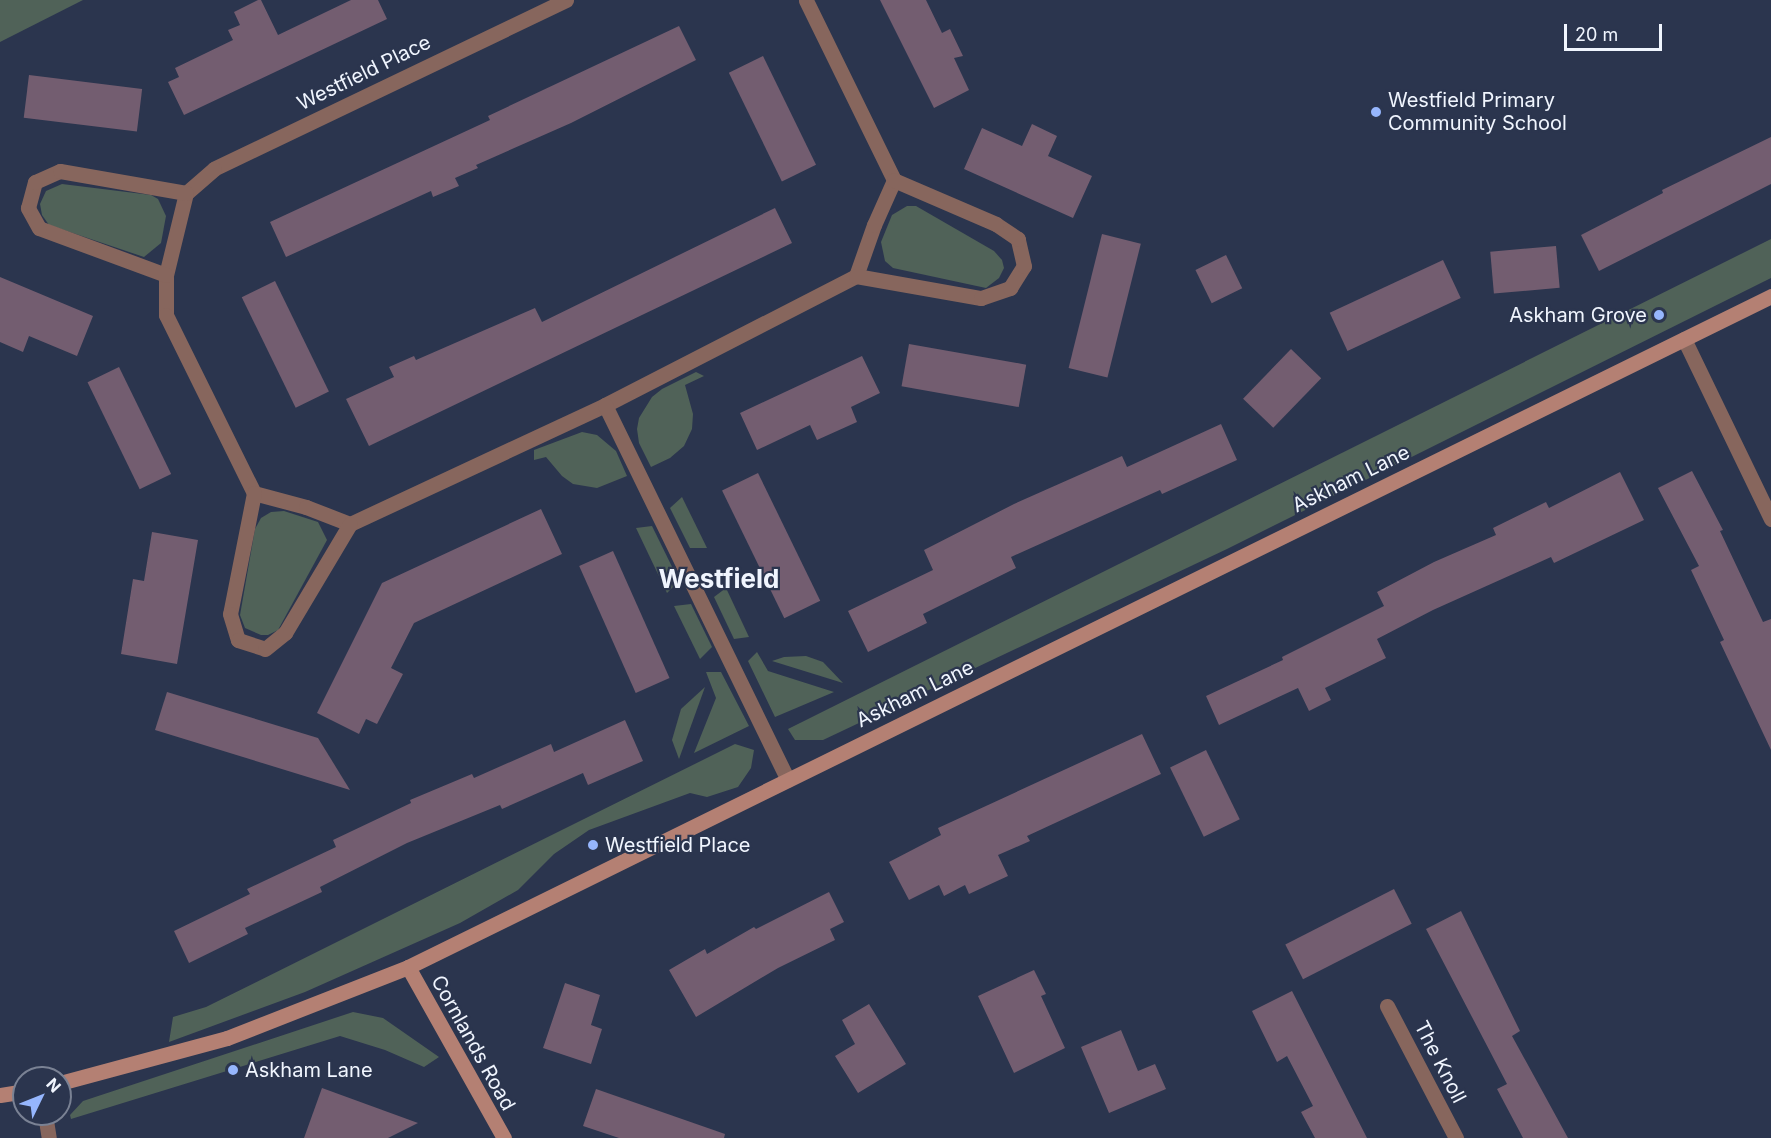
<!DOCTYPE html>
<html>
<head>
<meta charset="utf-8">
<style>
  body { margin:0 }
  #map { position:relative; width:1771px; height:1138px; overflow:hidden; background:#2b354e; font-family:Inter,sans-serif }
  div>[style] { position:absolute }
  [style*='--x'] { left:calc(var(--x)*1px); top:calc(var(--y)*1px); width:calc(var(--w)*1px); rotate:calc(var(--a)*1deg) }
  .green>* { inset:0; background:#506258 }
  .building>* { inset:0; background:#735d70; transform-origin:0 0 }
  .street>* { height:15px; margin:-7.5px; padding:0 7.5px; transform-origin:7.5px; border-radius:7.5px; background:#87665d }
  .secondary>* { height:15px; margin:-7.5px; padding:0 7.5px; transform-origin:7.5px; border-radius:7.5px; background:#b48073 }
  .dots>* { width:16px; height:16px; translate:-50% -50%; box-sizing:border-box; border:3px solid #2b354e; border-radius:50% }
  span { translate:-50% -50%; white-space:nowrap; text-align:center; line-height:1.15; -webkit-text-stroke:4.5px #2b354e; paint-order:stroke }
  .street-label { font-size:20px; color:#f0f5fe }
  .poi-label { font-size:20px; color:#f0f5fe }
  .left { translate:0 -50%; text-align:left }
  .right { translate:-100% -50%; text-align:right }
  .district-label { font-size:26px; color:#f0f5fe; font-weight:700 }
  .north { position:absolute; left:12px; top:1066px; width:60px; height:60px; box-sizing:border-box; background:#2b354e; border:2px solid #7a8294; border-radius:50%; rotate:47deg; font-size:16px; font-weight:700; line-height:24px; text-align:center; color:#f0f5fe }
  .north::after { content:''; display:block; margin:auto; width:21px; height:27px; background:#96b6fd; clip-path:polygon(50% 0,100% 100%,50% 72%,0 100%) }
  .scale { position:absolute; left:1564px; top:24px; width:98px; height:27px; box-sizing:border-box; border:3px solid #f0f5fe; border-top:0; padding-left:8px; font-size:18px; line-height:21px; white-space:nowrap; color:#f0f5fe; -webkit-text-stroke:4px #2b354e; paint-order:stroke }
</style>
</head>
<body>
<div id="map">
  <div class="green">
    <i style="clip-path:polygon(0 0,83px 0,0 42px)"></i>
    <i style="clip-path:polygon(62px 184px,151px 195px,158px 199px,166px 216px,161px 243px,144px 257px,49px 225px,42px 215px,40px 204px,46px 191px)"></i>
    <i style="clip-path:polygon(907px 206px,916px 206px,994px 251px,1002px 260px,1004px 268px,999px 278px,986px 288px,893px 268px,885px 261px,881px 242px,892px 215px)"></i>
    <i style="clip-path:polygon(1771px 239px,1771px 278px,1227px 549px,823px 740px,795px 740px,788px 729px)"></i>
    <i style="clip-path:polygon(696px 372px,704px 376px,685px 385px,693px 414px,692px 429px,684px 446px,670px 458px,651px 467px,639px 443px,637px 429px,639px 418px,652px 397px,662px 389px)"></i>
    <i style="clip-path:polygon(582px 432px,597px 435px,616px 451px,627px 476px,597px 488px,573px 484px,562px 476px,546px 457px,534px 460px,534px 450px)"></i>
    <i style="clip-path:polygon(682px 497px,707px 548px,690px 548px,670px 508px)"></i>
    <i style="clip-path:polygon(284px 511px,318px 522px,327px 540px,278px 630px,268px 635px,261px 635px,245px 628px,240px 615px,255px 529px,261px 518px,271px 512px)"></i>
    <i style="clip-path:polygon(652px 526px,679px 581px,667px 593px,636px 528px)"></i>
    <i style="clip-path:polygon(726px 588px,749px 637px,734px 639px,714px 597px)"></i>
    <i style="clip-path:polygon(691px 604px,712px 647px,700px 659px,674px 606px)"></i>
    <i style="clip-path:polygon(757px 652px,768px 671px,834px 692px,775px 717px,748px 661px)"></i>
    <i style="clip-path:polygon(806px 656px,823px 662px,843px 683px,772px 661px,784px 657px)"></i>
    <i style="clip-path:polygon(706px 672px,721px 672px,749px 726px,694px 753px,716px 698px)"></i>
    <i style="clip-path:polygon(705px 687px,679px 759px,672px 740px,681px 709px)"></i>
    <i style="clip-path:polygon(735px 744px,754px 750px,751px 768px,738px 787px,707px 797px,690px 793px,589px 830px,554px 854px,518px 890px,460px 923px,305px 992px,169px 1042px,173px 1017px,206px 1007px)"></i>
    <i style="clip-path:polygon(353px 1012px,383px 1018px,439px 1057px,424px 1067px,385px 1050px,340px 1036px,71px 1119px,70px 1115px,83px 1101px)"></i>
  </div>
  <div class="building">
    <i style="clip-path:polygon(258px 0,261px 0,278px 35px,351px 0,378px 0,387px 19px,184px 115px,168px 82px,179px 77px,175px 68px,233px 40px,228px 30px,240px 25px,234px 12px)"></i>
    <i style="clip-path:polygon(880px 0,926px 0,942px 33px,950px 29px,963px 56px,954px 58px,969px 90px,934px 108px)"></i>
    <i style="clip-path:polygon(679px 26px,696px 60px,571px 123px,476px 165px,478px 168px,455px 178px,459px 186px,433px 197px,431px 191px,286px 257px,270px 222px,490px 120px,488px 116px)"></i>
    <i style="left:763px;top:56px;width:121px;height:38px;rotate:64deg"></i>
    <i style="left:29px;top:75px;width:114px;height:43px;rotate:7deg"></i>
    <i style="clip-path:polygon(1032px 124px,1057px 136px,1048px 156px,1092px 176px,1073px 218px,964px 169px,982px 128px,1022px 146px)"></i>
    <i style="clip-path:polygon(1771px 137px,1771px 184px,1599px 271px,1581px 235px,1663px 193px,1662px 190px)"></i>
    <i style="clip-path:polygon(775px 208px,792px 243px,369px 446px,346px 399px,394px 377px,389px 367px,414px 356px,416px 360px,535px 308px,542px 322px)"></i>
    <i style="left:1102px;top:234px;width:40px;height:138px;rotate:14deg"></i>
    <i style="left:1556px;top:246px;width:42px;height:66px;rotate:85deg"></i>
    <i style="left:1226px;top:255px;width:37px;height:34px;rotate:64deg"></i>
    <i style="left:1443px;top:260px;width:42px;height:125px;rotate:65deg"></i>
    <i style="clip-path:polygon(0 277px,93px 316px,77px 356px,29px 336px,23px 352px,0 342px)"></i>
    <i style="left:275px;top:281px;width:123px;height:37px;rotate:64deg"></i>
    <i style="left:909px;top:344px;width:119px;height:43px;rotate:10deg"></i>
    <i style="left:1291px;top:349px;width:42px;height:69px;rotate:44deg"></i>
    <i style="clip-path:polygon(862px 356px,880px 393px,851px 407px,857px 422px,817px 440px,810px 425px,757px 450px,740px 413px)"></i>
    <i style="left:119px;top:367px;width:119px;height:35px;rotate:64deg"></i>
    <i style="clip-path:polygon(1221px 424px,1237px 460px,1162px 494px,1160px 490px,1011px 557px,1016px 568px,923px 614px,927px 623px,868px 652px,848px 611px,933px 570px,924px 550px,1014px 504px,1122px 456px,1127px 467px)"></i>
    <i style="clip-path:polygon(1692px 471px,1723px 530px,1720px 531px,1763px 622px,1771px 619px,1771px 750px,1720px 642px,1724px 640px,1691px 570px,1699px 566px,1658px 488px)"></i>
    <i style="clip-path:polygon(1620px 472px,1644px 520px,1554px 563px,1551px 557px,1433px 610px,1377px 639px,1386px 658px,1325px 688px,1331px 700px,1309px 711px,1298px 688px,1219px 725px,1206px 696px,1283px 660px,1282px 657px,1384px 606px,1377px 592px,1434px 562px,1496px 535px,1493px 528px,1546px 502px,1549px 508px)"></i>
    <i style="left:758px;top:473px;width:142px;height:40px;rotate:64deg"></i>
    <i style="clip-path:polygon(541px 509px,562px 554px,414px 623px,391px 668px,403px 674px,377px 724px,366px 719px,359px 734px,317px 713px,382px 583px)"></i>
    <i style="clip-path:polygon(152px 532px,198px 540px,177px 664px,121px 654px,133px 579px,144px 581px)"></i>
    <i style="left:613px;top:551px;width:139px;height:37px;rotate:66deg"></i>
    <i style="clip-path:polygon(167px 692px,318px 738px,350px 790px,155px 730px)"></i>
    <i style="clip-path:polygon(625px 720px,643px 761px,588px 785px,583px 773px,502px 809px,500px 805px,407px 843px,320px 887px,322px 892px,245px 928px,248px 934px,189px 963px,174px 931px,250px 894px,247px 889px,336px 847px,333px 840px,411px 803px,410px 800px,472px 774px,474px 778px,551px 744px,554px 752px)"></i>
    <i style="clip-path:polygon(1142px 734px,1161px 774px,1027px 836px,1030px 841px,998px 855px,1008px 876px,969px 894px,965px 885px,944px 896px,939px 885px,909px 900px,889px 862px,941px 835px,938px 828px)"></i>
    <i style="left:1206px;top:750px;width:77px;height:40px;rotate:64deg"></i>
    <i style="left:1394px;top:889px;width:39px;height:122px;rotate:63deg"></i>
    <i style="clip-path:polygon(829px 892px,844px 922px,830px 929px,835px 940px,778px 968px,696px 1017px,669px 970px,705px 949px,707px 954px,754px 927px,756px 929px)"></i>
    <i style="clip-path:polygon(1461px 911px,1520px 1031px,1512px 1036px,1568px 1138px,1523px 1138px,1497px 1089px,1507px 1084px,1426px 929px)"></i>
    <i style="clip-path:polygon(1034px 970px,1046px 994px,1041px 996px,1065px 1048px,1014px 1073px,978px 996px)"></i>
    <i style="clip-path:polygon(565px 983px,600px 995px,591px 1025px,602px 1029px,591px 1064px,543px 1048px)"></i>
    <i style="clip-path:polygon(1292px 991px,1367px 1138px,1315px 1138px,1301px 1112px,1313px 1106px,1287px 1056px,1277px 1062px,1252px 1011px)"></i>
    <i style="clip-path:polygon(869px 1004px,906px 1064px,858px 1093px,835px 1056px,855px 1044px,842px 1020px)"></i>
    <i style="clip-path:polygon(1121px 1030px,1138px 1071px,1155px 1064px,1166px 1089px,1109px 1113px,1081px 1047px)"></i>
    <i style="clip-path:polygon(322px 1088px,418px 1123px,388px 1138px,304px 1138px)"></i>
    <i style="clip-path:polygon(596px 1089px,725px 1134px,724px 1138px,619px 1138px,583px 1126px)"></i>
  </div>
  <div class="street">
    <i style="--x:566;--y:0;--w:390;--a:154.4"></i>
    <i style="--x:214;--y:169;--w:37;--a:139"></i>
    <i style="--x:186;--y:193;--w:84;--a:103.7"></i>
    <i style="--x:166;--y:275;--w:40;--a:90"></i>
    <i style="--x:166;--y:315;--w:199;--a:63.7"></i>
    <i style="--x:254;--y:493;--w:54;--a:15.1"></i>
    <i style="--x:306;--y:507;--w:47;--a:21.1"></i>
    <i style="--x:350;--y:524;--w:281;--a:-25"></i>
    <i style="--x:605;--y:405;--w:282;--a:-27.2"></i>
    <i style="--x:856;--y:276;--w:54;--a:-70.6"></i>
    <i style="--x:874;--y:225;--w:49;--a:-66"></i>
    <i style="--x:894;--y:180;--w:200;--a:-116.1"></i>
    <i style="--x:166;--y:275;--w:135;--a:-159.7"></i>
    <i style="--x:39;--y:228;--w:23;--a:-119"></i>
    <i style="--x:28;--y:208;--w:27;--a:-75"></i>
    <i style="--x:35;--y:182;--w:27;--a:-24"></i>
    <i style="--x:60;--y:171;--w:128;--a:9.9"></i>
    <i style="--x:856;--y:276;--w:127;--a:10"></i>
    <i style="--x:981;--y:298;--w:31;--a:-19"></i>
    <i style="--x:1010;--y:288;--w:26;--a:-58"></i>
    <i style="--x:1024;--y:266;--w:28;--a:-103"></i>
    <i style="--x:1018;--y:239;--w:27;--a:-146"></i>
    <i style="--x:996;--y:224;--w:111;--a:-156.7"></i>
    <i style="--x:1684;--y:339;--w:200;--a:64.2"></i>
    <i style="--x:605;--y:405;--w:417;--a:64"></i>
    <i style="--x:254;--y:493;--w:123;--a:101.2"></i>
    <i style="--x:230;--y:614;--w:27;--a:73"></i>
    <i style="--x:238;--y:640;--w:28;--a:18"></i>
    <i style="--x:265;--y:649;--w:26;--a:-39"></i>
    <i style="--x:285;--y:633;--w:127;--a:-59.2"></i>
    <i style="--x:1387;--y:1006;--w:149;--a:62.4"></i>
    <i style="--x:45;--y:1114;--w:24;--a:81"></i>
  </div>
  <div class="secondary">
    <i style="--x:408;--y:967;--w:196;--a:60.7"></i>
    <i style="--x:60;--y:1083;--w:173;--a:-15.1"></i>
    <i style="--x:227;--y:1038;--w:194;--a:-21.4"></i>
    <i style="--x:408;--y:967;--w:1519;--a:-26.21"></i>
    <i style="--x:0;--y:1095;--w:24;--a:-9"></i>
  </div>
  <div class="dots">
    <i style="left:1376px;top:112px;background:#96b6fd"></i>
    <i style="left:1659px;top:315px;background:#96b6fd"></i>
    <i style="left:593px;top:845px;background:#96b6fd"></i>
    <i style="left:233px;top:1070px;background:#96b6fd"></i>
  </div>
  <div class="street-label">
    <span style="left:364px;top:73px;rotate:-26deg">Westfield Place</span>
    <span style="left:1351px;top:479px;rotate:-26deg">Askham Lane</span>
    <span style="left:915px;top:694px;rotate:-26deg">Askham Lane</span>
    <span style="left:473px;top:1043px;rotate:61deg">Cornlands Road</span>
    <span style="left:1440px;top:1062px;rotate:63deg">The Knoll</span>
  </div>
  <div class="poi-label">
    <span class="left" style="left:1388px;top:112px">Westfield Primary<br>Community School</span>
    <span class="right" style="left:1647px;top:315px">Askham Grove</span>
    <span class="left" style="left:605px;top:845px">Westfield Place</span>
    <span class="left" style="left:245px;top:1070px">Askham Lane</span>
  </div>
  <div class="district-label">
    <span style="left:719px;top:579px">Westfield</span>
  </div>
  <div class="north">N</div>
  <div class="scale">20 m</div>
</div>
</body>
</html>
